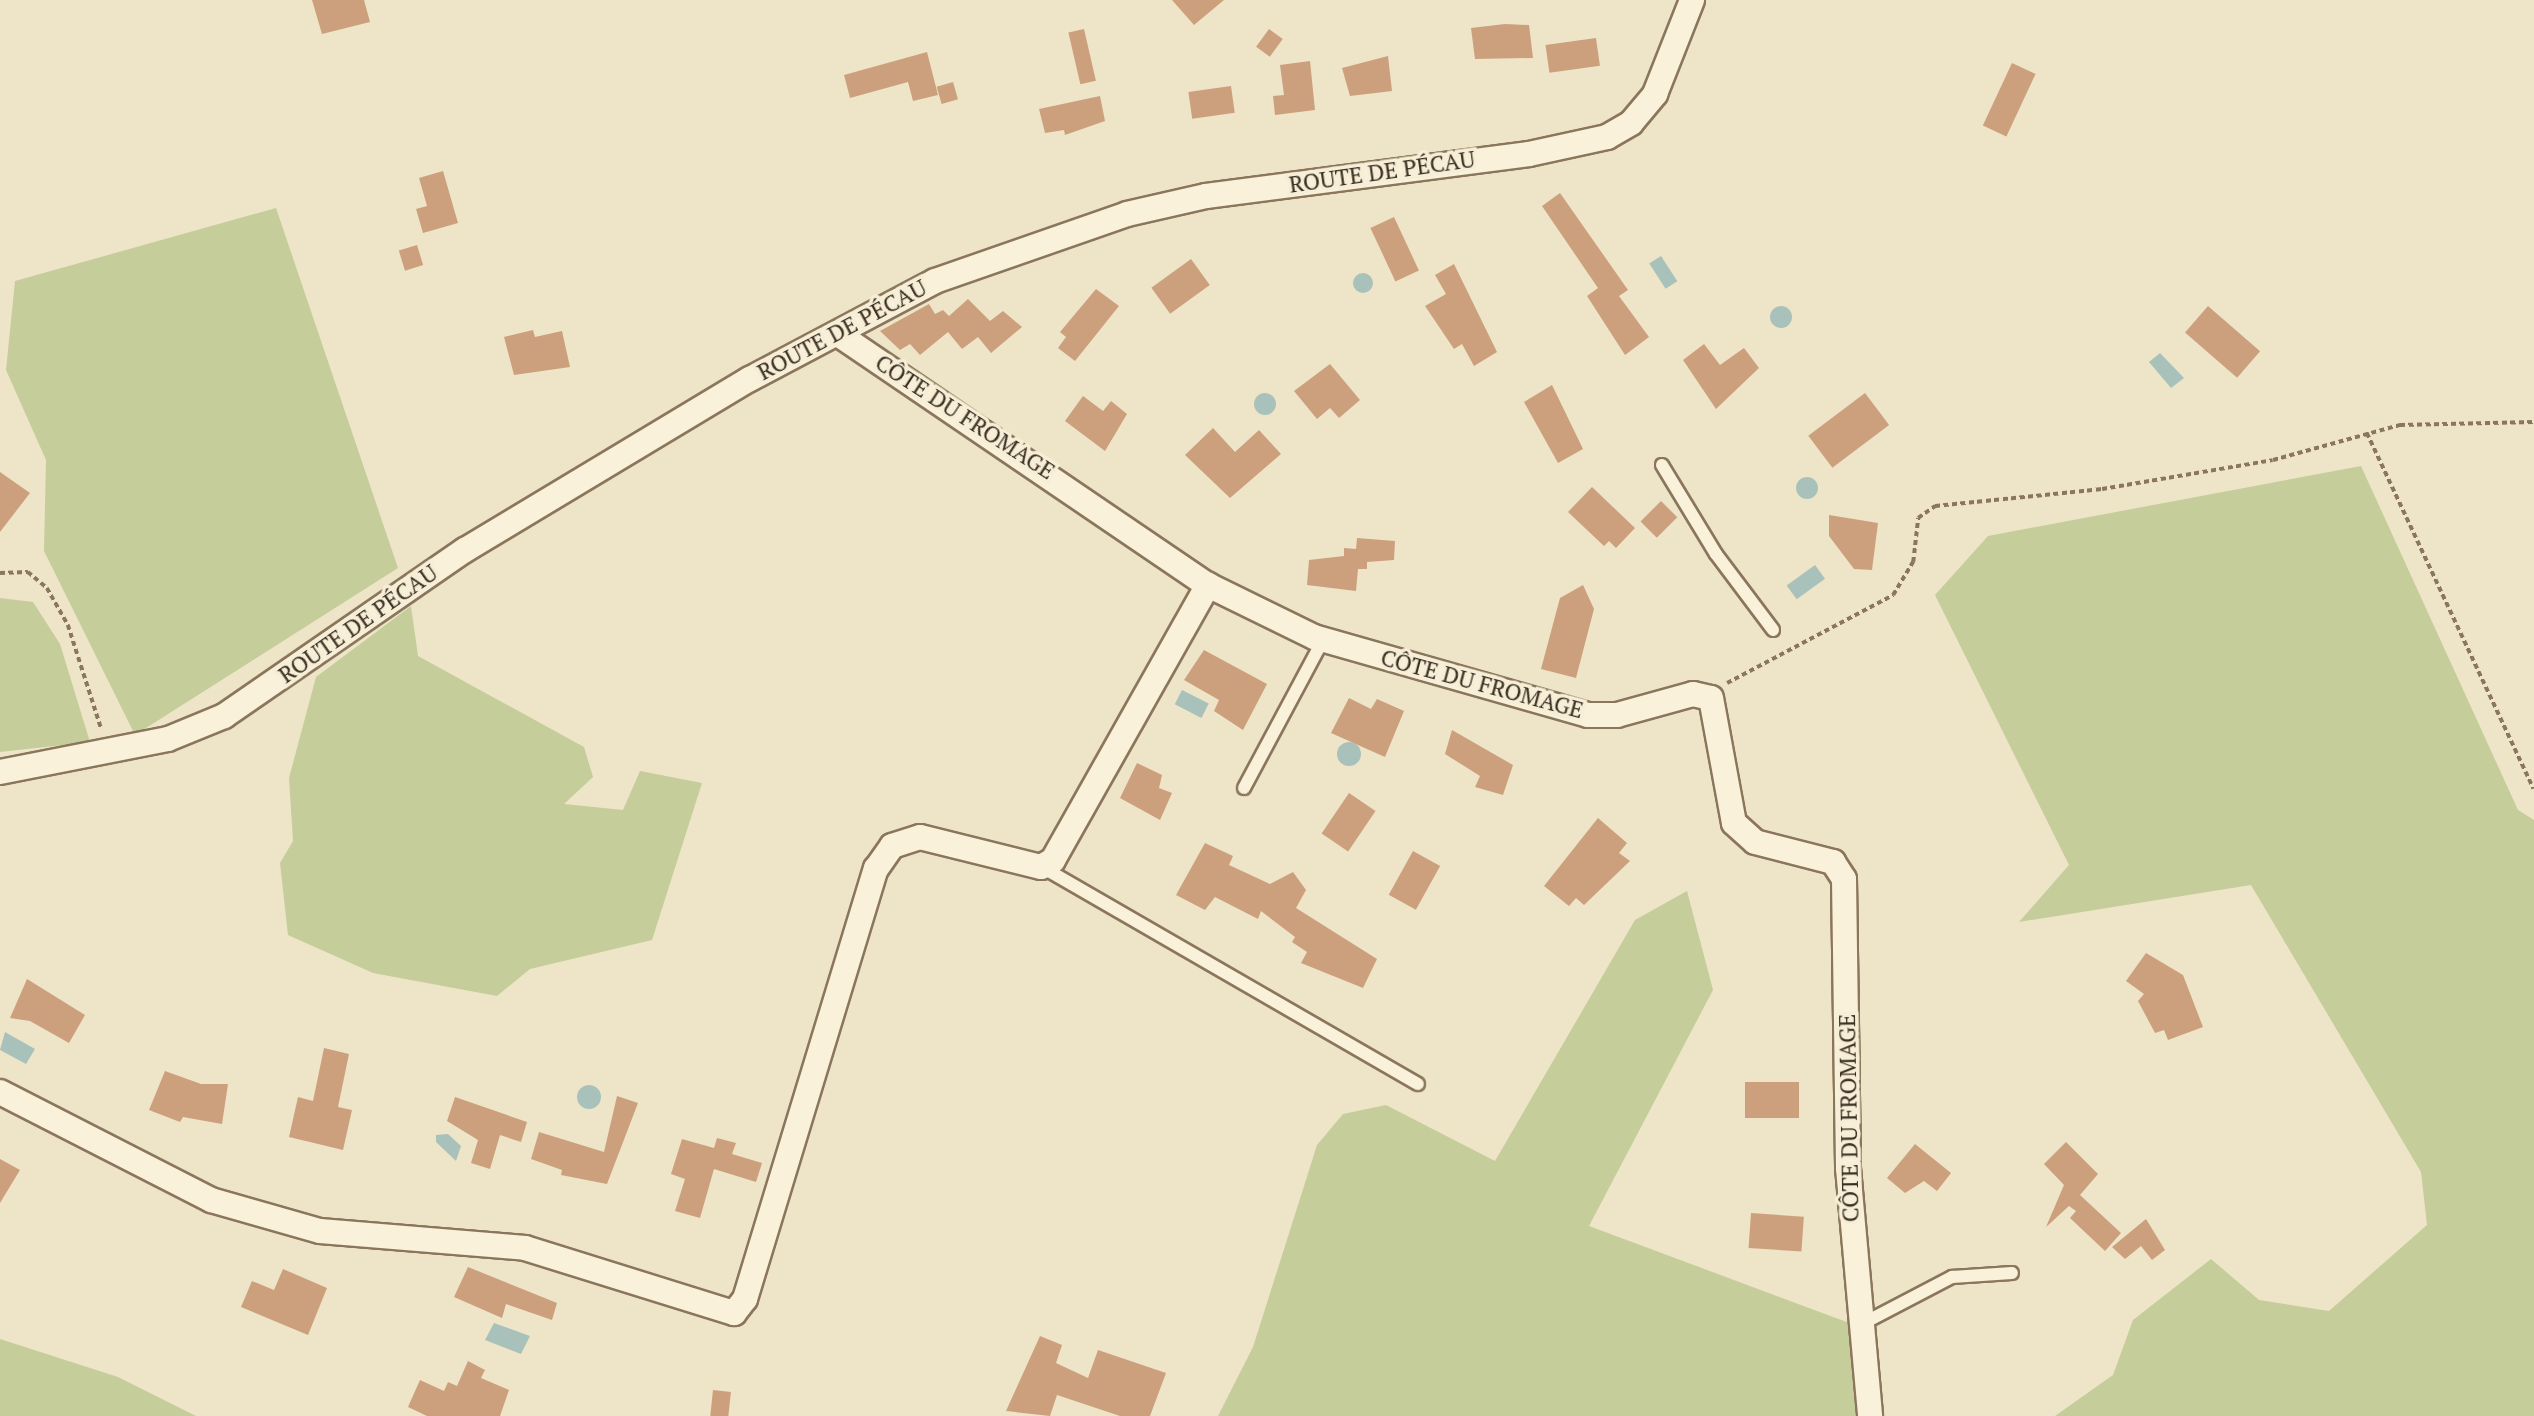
<!DOCTYPE html>
<html>
<head>
<meta charset="utf-8">
<style>
  body { margin:0 }
  #map { position:relative; width:2534px; height:1416px; overflow:hidden; background:#eee4c7; font-family:"PT Serif",serif }
  div>[style] { position:absolute }
  [style*='--x'] { left:calc(var(--x)*1px); top:calc(var(--y)*1px); width:calc(var(--w)*1px); rotate:calc(var(--a)*1deg) }
  .green>* { inset:0; background:#c5cd9a }
  .water>* { inset:0; background:#a8c2bb; transform-origin:0 0 }
  .round { border-radius:50% }
  .building>* { inset:0; background:#cca07d; transform-origin:0 0 }
  .path>* { height:3.5px; margin-top:-1.75px; transform-origin:0; background:repeating-linear-gradient(90deg,#8a765c 0 5px,transparent 0 8.5px) }
  .roads { filter:drop-shadow(2px 0 #8a765c) drop-shadow(-2px 0 #8a765c) drop-shadow(0 2px #8a765c) drop-shadow(0 -2px #8a765c) }
  .service>* { height:12px; margin:-6px; padding:0 6px; transform-origin:6px; border-radius:6px; background:#f9f1da }
  .minor>* { height:24px; margin:-12px; padding:0 12px; transform-origin:12px; border-radius:12px; background:#f9f1da }
  span { translate:-50% -50%; white-space:nowrap; text-align:center; line-height:1.15; -webkit-text-stroke:7px #f6eed6; paint-order:stroke }
  .street-label { font-size:23px; color:#3a2d20 }
</style>
</head>
<body>
<div id="map">
  <div class="green">
    <i style="clip-path:polygon(276px 208px,398px 568px,135px 735px,44px 551px,46px 460px,6px 370px,15px 281px)"></i>
    <i style="clip-path:polygon(2361px 466px,2518px 810px,2534px 820px,2534px 1416px,2055px 1416px,2113px 1375px,2133px 1320px,2211px 1259px,2259px 1300px,2329px 1311px,2427px 1225px,2421px 1172px,2251px 885px,2019px 922px,2069px 865px,1935px 595px,1988px 536px)"></i>
    <i style="clip-path:polygon(0 598px,33px 602px,60px 644px,90px 742px,0 752px)"></i>
    <i style="clip-path:polygon(411px 606px,418px 656px,584px 747px,593px 777px,564px 804px,623px 810px,640px 771px,702px 783px,652px 940px,530px 969px,497px 996px,373px 973px,288px 935px,280px 863px,293px 841px,289px 778px,316px 677px)"></i>
    <i style="clip-path:polygon(1687px 891px,1713px 990px,1589px 1226px,1852px 1324px,1860px 1416px,1218px 1416px,1253px 1347px,1317px 1145px,1343px 1114px,1386px 1105px,1495px 1161px,1635px 920px)"></i>
    <i style="clip-path:polygon(0 1339px,118px 1377px,196px 1416px,0 1416px)"></i>
  </div>
  <div class="water">
    <i style="left:1661px;top:256px;width:30px;height:14px;rotate:57deg"></i>
    <i class="round" style="left:1353px;top:273px;width:20px;height:20px"></i>
    <i class="round" style="left:1770px;top:306px;width:22px;height:22px"></i>
    <i style="clip-path:polygon(2160px 353px,2184px 378px,2171px 388px,2149px 362px)"></i>
    <i class="round" style="left:1254px;top:393px;width:22px;height:22px"></i>
    <i class="round" style="left:1796px;top:477px;width:22px;height:22px"></i>
    <i style="left:1815px;top:565px;width:17px;height:35px;rotate:54deg"></i>
    <i style="left:1182px;top:690px;width:30px;height:16px;rotate:27deg"></i>
    <i class="round" style="left:1337px;top:742px;width:24px;height:24px"></i>
    <i style="clip-path:polygon(5px 1032px,35px 1049px,26px 1064px,0 1050px)"></i>
    <i class="round" style="left:577px;top:1085px;width:24px;height:24px"></i>
    <i style="clip-path:polygon(448px 1134px,461px 1146px,456px 1161px,436px 1142px,436px 1135px)"></i>
    <i style="clip-path:polygon(494px 1323px,530px 1336px,521px 1354px,485px 1340px)"></i>
  </div>
  <div class="building">
    <i style="clip-path:polygon(312px 0,364px 0,370px 22px,322px 34px)"></i>
    <i style="clip-path:polygon(1172px 0,1224px 0,1194px 25px)"></i>
    <i style="clip-path:polygon(1505px 24px,1529px 25px,1533px 58px,1475px 59px,1471px 28px)"></i>
    <i style="left:1084px;top:29px;width:53px;height:16px;rotate:77deg"></i>
    <i style="left:1269px;top:29px;width:17px;height:22px;rotate:36deg"></i>
    <i style="left:1596px;top:38px;width:28px;height:51px;rotate:82deg"></i>
    <i style="clip-path:polygon(927px 52px,938px 95px,913px 101px,908px 82px,850px 98px,844px 75px)"></i>
    <i style="clip-path:polygon(1388px 56px,1392px 91px,1350px 96px,1342px 68px)"></i>
    <i style="clip-path:polygon(1310px 61px,1315px 110px,1275px 115px,1273px 96px,1284px 95px,1280px 65px)"></i>
    <i style="left:2012px;top:63px;width:26px;height:69px;rotate:25deg"></i>
    <i style="left:953px;top:82px;width:18px;height:17px;rotate:74deg"></i>
    <i style="left:1231px;top:86px;width:27px;height:43px;rotate:82deg"></i>
    <i style="clip-path:polygon(1100px 96px,1105px 121px,1065px 135px,1064px 130px,1045px 133px,1039px 109px)"></i>
    <i style="clip-path:polygon(443px 171px,458px 223px,423px 233px,416px 209px,427px 206px,419px 178px)"></i>
    <i style="clip-path:polygon(1560px 193px,1628px 290px,1619px 296px,1649px 337px,1625px 355px,1587px 296px,1598px 288px,1542px 206px)"></i>
    <i style="left:1394px;top:217px;width:59px;height:26px;rotate:65deg"></i>
    <i style="left:417px;top:245px;width:21px;height:19px;rotate:73deg"></i>
    <i style="left:1191px;top:259px;width:32px;height:49px;rotate:54deg"></i>
    <i style="clip-path:polygon(1454px 264px,1497px 352px,1474px 366px,1462px 344px,1454px 349px,1425px 306px,1446px 294px,1435px 275px)"></i>
    <i style="clip-path:polygon(1096px 289px,1119px 306px,1075px 361px,1058px 348px,1066px 337px,1060px 332px)"></i>
    <i style="clip-path:polygon(968px 299px,990px 321px,1003px 311px,1022px 327px,991px 353px,978px 337px,962px 349px,948px 332px,920px 355px,910px 344px,900px 350px,880px 331px,929px 304px,935px 314px,943px 310px,949px 316px)"></i>
    <i style="left:2208px;top:306px;width:69px;height:35px;rotate:41deg"></i>
    <i style="clip-path:polygon(533px 330px,535px 337px,562px 331px,570px 367px,514px 375px,504px 337px)"></i>
    <i style="clip-path:polygon(1704px 344px,1720px 365px,1744px 348px,1759px 368px,1716px 409px,1683px 360px)"></i>
    <i style="clip-path:polygon(1330px 364px,1360px 400px,1339px 418px,1330px 408px,1317px 419px,1294px 391px)"></i>
    <i style="clip-path:polygon(1552px 385px,1583px 449px,1558px 463px,1524px 402px)"></i>
    <i style="left:1865px;top:393px;width:40px;height:71px;rotate:53deg"></i>
    <i style="clip-path:polygon(1083px 396px,1103px 411px,1111px 401px,1127px 414px,1105px 451px,1065px 421px)"></i>
    <i style="clip-path:polygon(1213px 428px,1235px 452px,1259px 430px,1281px 454px,1230px 498px,1185px 455px)"></i>
    <i style="clip-path:polygon(0 472px,30px 493px,0 532px)"></i>
    <i style="clip-path:polygon(1592px 487px,1635px 528px,1616px 548px,1609px 541px,1604px 546px,1568px 512px)"></i>
    <i style="left:1661px;top:501px;width:23px;height:29px;rotate:45deg"></i>
    <i style="clip-path:polygon(1829px 515px,1878px 523px,1872px 570px,1854px 569px,1829px 536px)"></i>
    <i style="clip-path:polygon(1357px 538px,1395px 541px,1394px 560px,1367px 562px,1367px 569px,1358px 569px,1356px 591px,1307px 585px,1309px 560px,1344px 556px,1344px 548px,1356px 549px)"></i>
    <i style="clip-path:polygon(1583px 585px,1594px 609px,1576px 678px,1541px 669px,1560px 598px)"></i>
    <i style="clip-path:polygon(1204px 650px,1267px 684px,1243px 730px,1214px 711px,1219px 700px,1184px 680px)"></i>
    <i style="clip-path:polygon(1349px 698px,1371px 709px,1377px 699px,1404px 711px,1385px 757px,1331px 733px)"></i>
    <i style="clip-path:polygon(1452px 730px,1513px 765px,1503px 795px,1475px 787px,1480px 776px,1445px 754px)"></i>
    <i style="clip-path:polygon(1137px 763px,1162px 775px,1159px 788px,1172px 793px,1160px 820px,1120px 798px)"></i>
    <i style="left:1349px;top:793px;width:32px;height:49px;rotate:34deg"></i>
    <i style="clip-path:polygon(1598px 818px,1627px 843px,1619px 853px,1630px 861px,1584px 905px,1576px 898px,1569px 906px,1544px 886px)"></i>
    <i style="clip-path:polygon(1205px 843px,1233px 856px,1229px 865px,1270px 884px,1293px 872px,1306px 890px,1296px 908px,1377px 959px,1363px 988px,1301px 963px,1307px 952px,1292px 942px,1295px 937px,1261px 911px,1258px 919px,1215px 897px,1205px 910px,1176px 895px)"></i>
    <i style="left:1413px;top:851px;width:31px;height:50px;rotate:29deg"></i>
    <i style="clip-path:polygon(2146px 953px,2183px 975px,2203px 1027px,2168px 1040px,2164px 1030px,2155px 1033px,2138px 1001px,2144px 994px,2126px 981px)"></i>
    <i style="clip-path:polygon(27px 979px,85px 1015px,69px 1043px,30px 1021px,10px 1018px)"></i>
    <i style="clip-path:polygon(324px 1048px,349px 1054px,338px 1107px,352px 1110px,343px 1150px,289px 1137px,298px 1097px,313px 1101px)"></i>
    <i style="clip-path:polygon(165px 1071px,201px 1084px,228px 1084px,222px 1124px,183px 1117px,180px 1122px,149px 1110px)"></i>
    <i style="left:1745px;top:1082px;width:54px;height:36px"></i>
    <i style="clip-path:polygon(617px 1096px,638px 1103px,607px 1184px,561px 1175px,562px 1170px,531px 1159px,539px 1132px,604px 1152px)"></i>
    <i style="clip-path:polygon(455px 1097px,527px 1122px,521px 1142px,500px 1135px,490px 1169px,471px 1163px,478px 1140px,447px 1121px)"></i>
    <i style="clip-path:polygon(717px 1138px,736px 1143px,732px 1154px,762px 1163px,756px 1182px,714px 1169px,700px 1218px,675px 1211px,685px 1179px,671px 1174px,682px 1139px,714px 1148px)"></i>
    <i style="clip-path:polygon(2066px 1142px,2098px 1174px,2080px 1195px,2121px 1233px,2105px 1251px,2070px 1218px,2076px 1211px,2069px 1206px,2046px 1227px,2064px 1185px,2044px 1164px)"></i>
    <i style="clip-path:polygon(1915px 1144px,1951px 1173px,1937px 1191px,1924px 1181px,1905px 1193px,1887px 1178px)"></i>
    <i style="clip-path:polygon(0 1159px,20px 1170px,0 1203px)"></i>
    <i style="left:1751px;top:1213px;width:53px;height:35px;rotate:4deg"></i>
    <i style="clip-path:polygon(2146px 1219px,2165px 1250px,2152px 1260px,2141px 1246px,2125px 1259px,2112px 1247px)"></i>
    <i style="clip-path:polygon(468px 1267px,557px 1303px,552px 1320px,506px 1304px,502px 1318px,454px 1297px)"></i>
    <i style="clip-path:polygon(283px 1269px,327px 1288px,308px 1335px,241px 1307px,252px 1281px,274px 1290px)"></i>
    <i style="clip-path:polygon(1040px 1336px,1062px 1345px,1056px 1363px,1088px 1378px,1098px 1350px,1166px 1373px,1150px 1416px,1120px 1416px,1057px 1395px,1050px 1416px,1006px 1411px)"></i>
    <i style="clip-path:polygon(468px 1361px,485px 1370px,481px 1378px,509px 1390px,500px 1416px,427px 1416px,408px 1407px,420px 1380px,444px 1391px,448px 1382px,457px 1386px)"></i>
    <i style="left:713px;top:1390px;width:18px;height:26px;rotate:6deg"></i>
  </div>
  <div class="path">
    <i style="--x:2367;--y:433;--w:393;--a:64.9"></i>
    <i style="--x:0;--y:573;--w:28;--a:-2"></i>
    <i style="--x:28;--y:572;--w:25;--a:40"></i>
    <i style="--x:47;--y:588;--w:43;--a:60.4"></i>
    <i style="--x:68;--y:625;--w:108;--a:72.2"></i>
    <i style="--x:1727;--y:683;--w:188;--a:-27.9"></i>
    <i style="--x:1893;--y:595;--w:39;--a:-59"></i>
    <i style="--x:1913;--y:562;--w:44;--a:-83.5"></i>
    <i style="--x:1918;--y:518;--w:21;--a:-35"></i>
    <i style="--x:1935;--y:506;--w:168;--a:-5.8"></i>
    <i style="--x:2102;--y:489;--w:173;--a:-9.6"></i>
    <i style="--x:2273;--y:460;--w:132;--a:-15.4"></i>
    <i style="--x:2400;--y:425;--w:134;--a:-1.3"></i>
  </div>
  <div class="roads">
    <div class="service">
      <i style="--x:1662;--y:465;--w:104;--a:58.8"></i>
      <i style="--x:1716;--y:554;--w:95;--a:53.1"></i>
      <i style="--x:1244;--y:788;--w:168;--a:-61.9"></i>
      <i style="--x:1042;--y:867;--w:434;--a:30"></i>
      <i style="--x:1862;--y:1324;--w:102;--a:-27.6"></i>
      <i style="--x:1952;--y:1277;--w:60;--a:-3.8"></i>
    </div>
    <div class="minor">
      <i style="--x:838;--y:334;--w:447;--a:34.2"></i>
      <i style="--x:1208;--y:585;--w:118;--a:26.1"></i>
      <i style="--x:1314;--y:637;--w:285;--a:15.9"></i>
      <i style="--x:1588;--y:715;--w:29;--a:0"></i>
      <i style="--x:1617;--y:715;--w:79;--a:-15.4"></i>
      <i style="--x:1693;--y:694;--w:18;--a:13"></i>
      <i style="--x:1711;--y:698;--w:127;--a:79.6"></i>
      <i style="--x:1734;--y:823;--w:28;--a:42"></i>
      <i style="--x:1755;--y:842;--w:81;--a:14.4"></i>
      <i style="--x:1833;--y:862;--w:20;--a:57"></i>
      <i style="--x:1844;--y:879;--w:289;--a:89.2"></i>
      <i style="--x:1848;--y:1168;--w:249;--a:84.9"></i>
      <i style="--x:0;--y:772;--w:171;--a:-11.1"></i>
      <i style="--x:168;--y:739;--w:61;--a:-22.3"></i>
      <i style="--x:224;--y:716;--w:293;--a:-34.6"></i>
      <i style="--x:465;--y:550;--w:332;--a:-31"></i>
      <i style="--x:750;--y:379;--w:209;--a:-27.9"></i>
      <i style="--x:935;--y:281;--w:203;--a:-19.2"></i>
      <i style="--x:1127;--y:214;--w:81;--a:-12.8"></i>
      <i style="--x:1206;--y:196;--w:326;--a:-7.4"></i>
      <i style="--x:1529;--y:154;--w:80;--a:-12.3"></i>
      <i style="--x:1607;--y:137;--w:28;--a:-30"></i>
      <i style="--x:1631;--y:123;--w:38;--a:-50"></i>
      <i style="--x:1655;--y:94;--w:101;--a:-68.5"></i>
      <i style="--x:0;--y:1092;--w:237;--a:27.1"></i>
      <i style="--x:211;--y:1200;--w:113;--a:15.9"></i>
      <i style="--x:320;--y:1231;--w:206;--a:4.7"></i>
      <i style="--x:525;--y:1248;--w:219;--a:17.3"></i>
      <i style="--x:734;--y:1313;--w:18;--a:-52"></i>
      <i style="--x:745;--y:1299;--w:450;--a:-73.1"></i>
      <i style="--x:876;--y:869;--w:28;--a:-55"></i>
      <i style="--x:892;--y:846;--w:29;--a:-18"></i>
      <i style="--x:920;--y:837;--w:125;--a:13.9"></i>
      <i style="--x:1041;--y:867;--w:14;--a:-30"></i>
      <i style="--x:1053;--y:860;--w:316;--a:-60.6"></i>
    </div>
  </div>
  <div class="street-label">
    <span style="left:1382px;top:172px;rotate:-8deg">ROUTE DE PÉCAU</span>
    <span style="left:842px;top:330px;rotate:-28deg">ROUTE DE PÉCAU</span>
    <span style="left:965px;top:417px;rotate:33deg">CÔTE DU FROMAGE</span>
    <span style="left:358px;top:624px;rotate:-35deg">ROUTE DE PÉCAU</span>
    <span style="left:1482px;top:684px;rotate:15deg">CÔTE DU FROMAGE</span>
    <span style="left:1849px;top:1118px;rotate:-91deg">CÔTE DU FROMAGE</span>
  </div>
</div>
</body>
</html>
